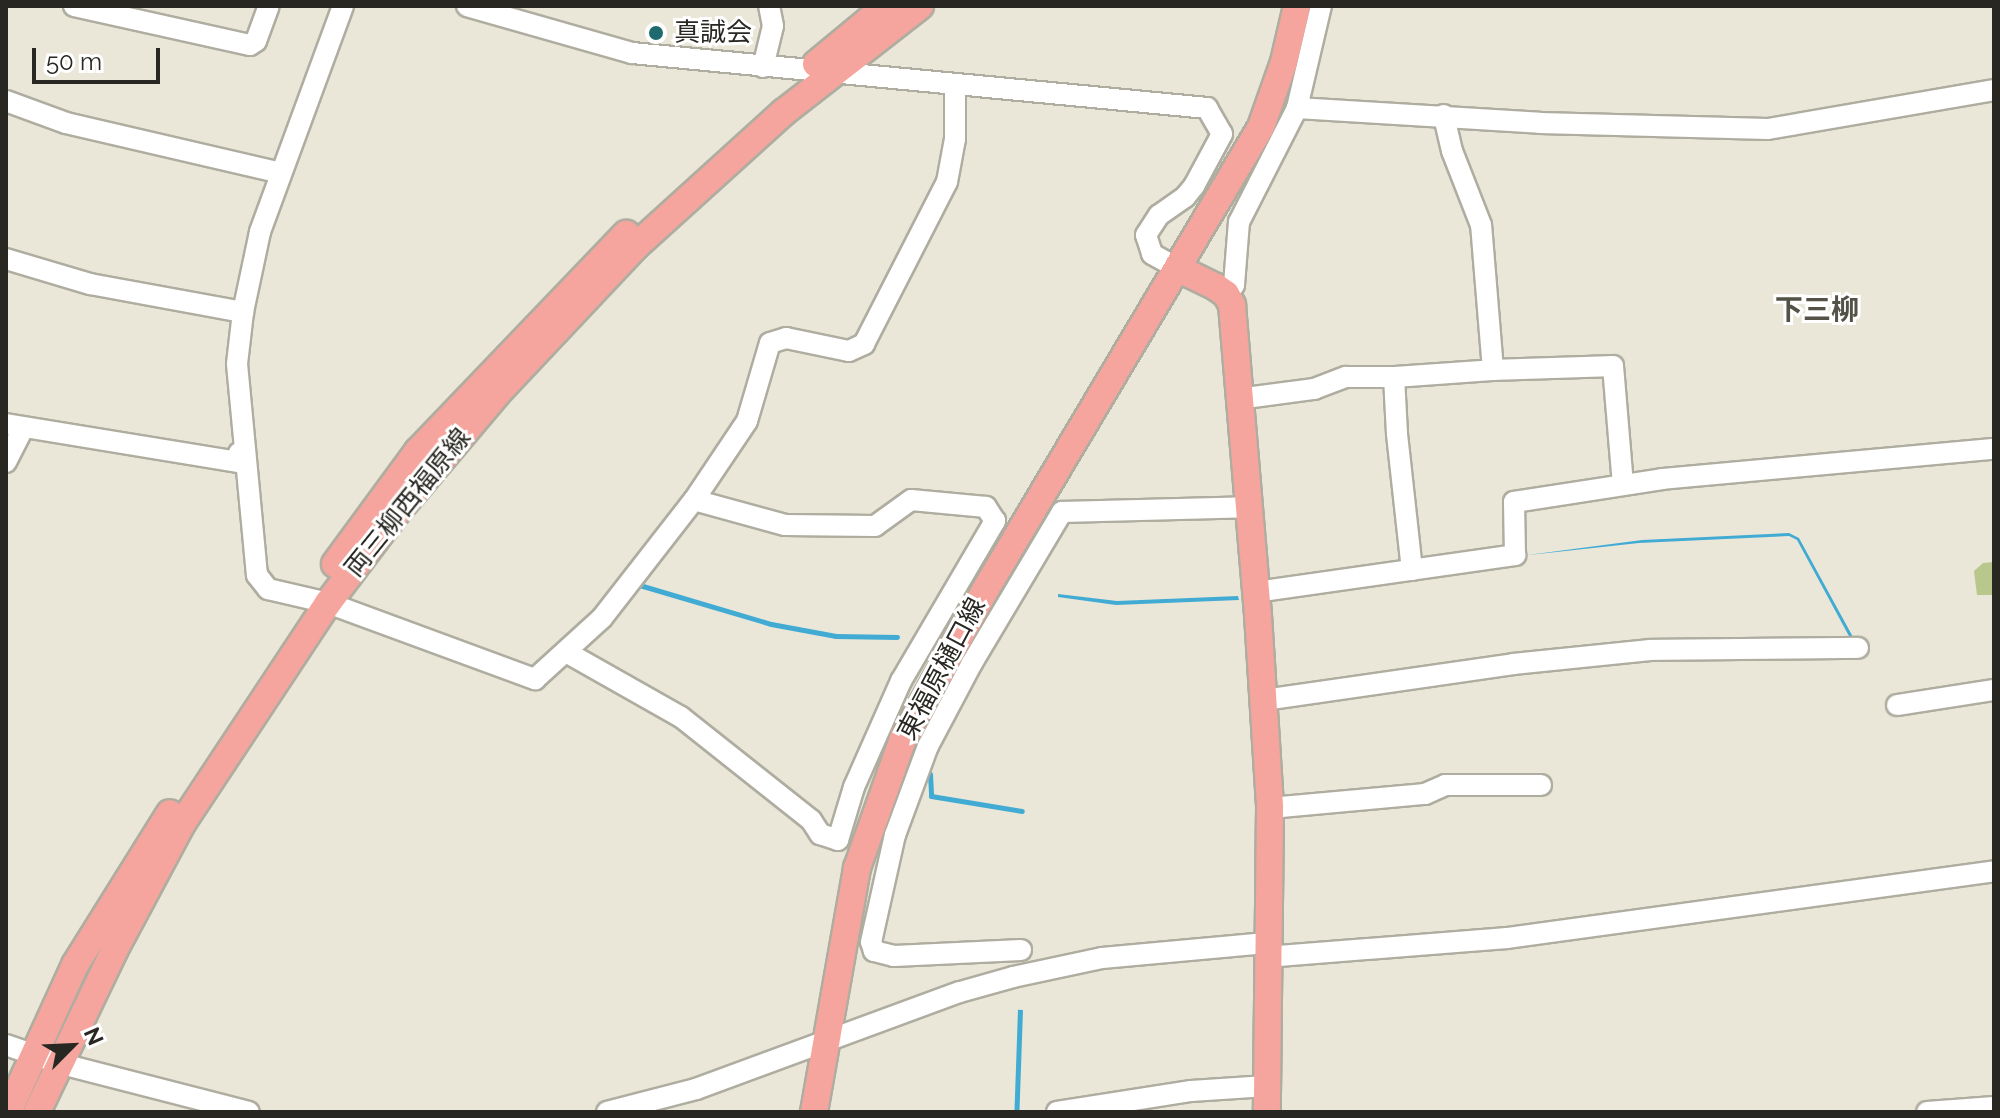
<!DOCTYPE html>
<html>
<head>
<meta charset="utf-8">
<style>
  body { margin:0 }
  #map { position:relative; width:2000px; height:1118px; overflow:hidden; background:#eae7d9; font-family:Raleway,"Noto Sans JP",sans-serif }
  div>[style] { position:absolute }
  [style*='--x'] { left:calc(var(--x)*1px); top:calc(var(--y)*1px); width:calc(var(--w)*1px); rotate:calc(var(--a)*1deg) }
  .green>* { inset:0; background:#b8c78b }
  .water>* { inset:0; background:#41abd3; transform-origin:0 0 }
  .stream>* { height:5px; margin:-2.5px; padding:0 2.5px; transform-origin:2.5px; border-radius:2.5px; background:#41abd3 }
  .roads { filter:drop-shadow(2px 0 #afada0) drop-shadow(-2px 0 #afada0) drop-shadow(0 2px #afada0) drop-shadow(0 -2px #afada0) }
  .minor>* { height:20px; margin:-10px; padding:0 10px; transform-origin:10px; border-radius:10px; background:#fff }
  .major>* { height:26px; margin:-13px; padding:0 13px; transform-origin:13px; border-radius:13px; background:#f5a59d }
  .dots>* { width:22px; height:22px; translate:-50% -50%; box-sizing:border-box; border:4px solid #fff; border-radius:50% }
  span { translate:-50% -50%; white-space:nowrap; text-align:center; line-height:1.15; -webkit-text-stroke:6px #fff; paint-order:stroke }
  .poi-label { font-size:26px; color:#282722 }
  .left { translate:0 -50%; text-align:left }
  .street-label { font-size:26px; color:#282722 }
  .neighbourhood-label { font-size:28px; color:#545246; font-weight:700 }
  .frame { position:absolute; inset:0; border:8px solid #282722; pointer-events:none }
  .north { position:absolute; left:32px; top:1006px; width:80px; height:80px; -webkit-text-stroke:6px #fff; paint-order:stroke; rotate:66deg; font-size:22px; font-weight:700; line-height:32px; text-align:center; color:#282722 }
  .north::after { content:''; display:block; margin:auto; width:28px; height:36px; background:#282722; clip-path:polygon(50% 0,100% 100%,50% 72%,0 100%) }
  .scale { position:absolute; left:32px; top:48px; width:128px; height:36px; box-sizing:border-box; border:4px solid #282722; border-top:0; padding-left:10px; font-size:24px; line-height:28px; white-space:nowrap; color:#282722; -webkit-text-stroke:6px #fff; paint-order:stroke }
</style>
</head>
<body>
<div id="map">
  <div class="green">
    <i style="clip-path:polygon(1994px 562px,1994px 595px,1977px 595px,1974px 571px,1983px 563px)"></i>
  </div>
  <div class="water">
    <i style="clip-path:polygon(1789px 533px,1799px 538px,1853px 637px,1850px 638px,1797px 540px,1789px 536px,1639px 543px,1520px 556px,1642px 540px)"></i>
    <i style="clip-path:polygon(1058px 594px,1117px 601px,1238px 596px,1239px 600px,1116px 605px,1058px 597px)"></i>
    <i style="left:1023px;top:1010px;width:102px;height:5px;rotate:92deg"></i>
  </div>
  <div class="stream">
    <i style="--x:636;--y:584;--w:141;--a:16.5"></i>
    <i style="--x:771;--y:624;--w:66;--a:10.5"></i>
    <i style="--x:836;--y:636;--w:61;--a:0.9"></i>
    <i style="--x:930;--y:774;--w:22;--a:87"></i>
    <i style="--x:931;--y:796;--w:92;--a:9.4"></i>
  </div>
  <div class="roads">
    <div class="minor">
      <i style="--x:74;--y:6;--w:180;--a:12.5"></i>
      <i style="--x:250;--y:45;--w:7;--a:-34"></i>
      <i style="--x:256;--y:41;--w:37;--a:-70"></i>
      <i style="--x:343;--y:6;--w:241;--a:110.2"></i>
      <i style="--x:260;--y:232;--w:82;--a:102"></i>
      <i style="--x:243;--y:312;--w:52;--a:96.6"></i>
      <i style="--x:237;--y:364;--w:212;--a:84.6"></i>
      <i style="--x:257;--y:575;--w:18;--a:52"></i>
      <i style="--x:268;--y:589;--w:62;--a:13.1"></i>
      <i style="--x:328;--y:603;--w:221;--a:20.2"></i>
      <i style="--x:535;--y:679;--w:91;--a:-42.3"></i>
      <i style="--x:602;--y:618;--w:150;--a:-52.1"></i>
      <i style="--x:694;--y:500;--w:95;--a:-56.1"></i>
      <i style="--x:747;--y:421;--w:81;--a:-73.6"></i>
      <i style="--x:770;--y:343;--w:17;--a:-17"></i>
      <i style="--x:786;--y:338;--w:64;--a:11.7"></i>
      <i style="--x:849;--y:351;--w:17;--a:-25"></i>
      <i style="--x:864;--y:344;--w:182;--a:-62.9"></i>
      <i style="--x:947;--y:182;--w:44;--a:-79.5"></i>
      <i style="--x:955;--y:139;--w:55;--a:-90"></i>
      <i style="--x:467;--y:6;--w:172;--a:15.9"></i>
      <i style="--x:632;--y:53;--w:578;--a:5.46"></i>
      <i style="--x:1207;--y:108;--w:30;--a:60"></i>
      <i style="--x:1222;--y:134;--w:59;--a:118.3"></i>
      <i style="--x:1194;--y:186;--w:14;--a:129"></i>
      <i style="--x:1185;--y:197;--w:32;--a:145"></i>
      <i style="--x:1159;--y:215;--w:24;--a:123"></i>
      <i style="--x:1146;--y:235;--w:20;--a:72"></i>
      <i style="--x:1152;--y:254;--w:31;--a:29"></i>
      <i style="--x:763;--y:67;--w:42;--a:-76.3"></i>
      <i style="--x:773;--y:26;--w:20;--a:-101"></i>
      <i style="--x:6;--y:101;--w:64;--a:20.1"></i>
      <i style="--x:66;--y:123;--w:221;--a:13.1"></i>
      <i style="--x:1297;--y:108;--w:243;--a:3.5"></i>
      <i style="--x:1540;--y:123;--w:228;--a:1.5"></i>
      <i style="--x:1768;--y:129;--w:229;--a:-9.8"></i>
      <i style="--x:6;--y:259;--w:88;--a:16.6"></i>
      <i style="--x:90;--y:284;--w:156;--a:10.4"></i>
      <i style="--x:1226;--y:294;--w:12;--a:-48"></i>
      <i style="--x:1234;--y:285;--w:63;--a:-85.5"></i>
      <i style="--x:1239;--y:222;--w:128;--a:-63"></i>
      <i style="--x:1297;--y:108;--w:105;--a:-76.8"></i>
      <i style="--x:1493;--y:370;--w:120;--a:-1.9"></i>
      <i style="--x:1613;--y:366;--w:119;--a:85.2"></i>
      <i style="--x:1238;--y:399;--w:77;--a:-7.5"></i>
      <i style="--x:1314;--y:389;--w:34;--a:-21"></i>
      <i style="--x:1346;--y:377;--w:48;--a:0"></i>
      <i style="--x:6;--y:424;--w:236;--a:9.3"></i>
      <i style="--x:239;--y:462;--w:9;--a:-90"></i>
      <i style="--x:239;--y:453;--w:5;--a:0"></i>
      <i style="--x:6;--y:462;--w:37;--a:-63"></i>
      <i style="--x:1412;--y:570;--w:137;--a:-96.3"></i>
      <i style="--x:1397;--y:434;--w:57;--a:-93"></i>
      <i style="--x:1394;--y:377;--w:99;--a:-4"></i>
      <i style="--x:1493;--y:370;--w:145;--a:-94.7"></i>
      <i style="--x:1481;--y:225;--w:79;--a:-111.4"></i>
      <i style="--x:1452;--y:151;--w:37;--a:-103"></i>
      <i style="--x:1256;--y:592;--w:262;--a:-8.1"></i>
      <i style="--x:1515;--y:555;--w:53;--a:-91.1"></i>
      <i style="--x:1514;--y:502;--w:150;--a:-8.8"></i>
      <i style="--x:1662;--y:479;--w:333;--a:-5.2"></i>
      <i style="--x:566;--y:652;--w:132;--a:29.5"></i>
      <i style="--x:681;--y:717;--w:166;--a:38.4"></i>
      <i style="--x:811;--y:820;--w:17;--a:57"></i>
      <i style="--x:820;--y:834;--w:19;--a:18"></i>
      <i style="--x:838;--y:840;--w:55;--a:-73.2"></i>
      <i style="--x:854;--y:787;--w:116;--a:-66.1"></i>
      <i style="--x:901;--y:681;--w:186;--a:-59.6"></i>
      <i style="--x:995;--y:521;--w:17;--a:-123"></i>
      <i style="--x:986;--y:507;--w:75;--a:-174.7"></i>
      <i style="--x:911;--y:500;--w:44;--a:144.2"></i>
      <i style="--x:875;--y:526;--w:90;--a:-179.4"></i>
      <i style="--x:785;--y:525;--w:94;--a:-164.6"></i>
      <i style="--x:1264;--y:700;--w:252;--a:-8.2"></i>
      <i style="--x:1513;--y:664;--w:138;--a:-5.8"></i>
      <i style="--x:1650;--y:650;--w:208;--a:-0.6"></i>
      <i style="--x:1897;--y:705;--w:98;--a:-8.8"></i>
      <i style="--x:1270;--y:808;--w:156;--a:-5.2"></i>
      <i style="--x:1425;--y:794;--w:22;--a:-24"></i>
      <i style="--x:1445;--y:785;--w:96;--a:0"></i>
      <i style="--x:1021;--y:950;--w:127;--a:177.3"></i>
      <i style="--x:894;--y:956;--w:21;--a:-166"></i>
      <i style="--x:874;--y:951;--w:9;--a:-108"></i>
      <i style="--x:871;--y:942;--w:110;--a:-77.4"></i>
      <i style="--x:895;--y:835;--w:95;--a:-69.7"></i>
      <i style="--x:928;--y:746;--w:94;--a:-62.1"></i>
      <i style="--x:972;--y:663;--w:176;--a:-59.2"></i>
      <i style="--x:1062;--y:512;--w:185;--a:-1.5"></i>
      <i style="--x:1266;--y:957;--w:242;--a:-4.5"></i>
      <i style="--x:1507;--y:938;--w:492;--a:-7.8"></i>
      <i style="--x:6;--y:1045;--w:55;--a:19.1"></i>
      <i style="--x:58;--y:1063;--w:197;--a:14.4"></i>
      <i style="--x:607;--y:1112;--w:92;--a:-14.5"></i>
      <i style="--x:696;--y:1089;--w:281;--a:-20.2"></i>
      <i style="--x:960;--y:992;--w:55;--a:-15.8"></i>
      <i style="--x:1013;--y:977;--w:91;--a:-12.1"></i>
      <i style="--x:1102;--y:958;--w:165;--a:-5.2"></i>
      <i style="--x:1057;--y:1112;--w:136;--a:-8.9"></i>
      <i style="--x:1191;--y:1091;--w:76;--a:-3.8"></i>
      <i style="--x:1927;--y:1112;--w:67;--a:-4.3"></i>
    </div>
    <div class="major">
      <i style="--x:816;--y:64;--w:91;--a:-39.6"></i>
      <i style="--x:1179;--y:269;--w:41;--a:25.9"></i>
      <i style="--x:1216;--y:287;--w:12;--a:35"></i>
      <i style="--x:1226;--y:294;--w:13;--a:61"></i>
      <i style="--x:1232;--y:305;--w:311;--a:85.2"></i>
      <i style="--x:1258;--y:615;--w:193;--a:86.4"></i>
      <i style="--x:1270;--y:808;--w:304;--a:90.6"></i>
      <i style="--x:335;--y:564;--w:140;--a:-53.7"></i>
      <i style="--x:418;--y:451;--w:301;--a:-46.2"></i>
      <i style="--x:8;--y:1112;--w:162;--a:-65.5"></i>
      <i style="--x:75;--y:965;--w:179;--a:-58"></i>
      <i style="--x:37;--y:1112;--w:178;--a:-64.4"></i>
      <i style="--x:114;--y:951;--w:146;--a:-61.9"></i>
      <i style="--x:183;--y:822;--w:263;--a:-56.5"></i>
      <i style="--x:328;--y:603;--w:108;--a:-52.9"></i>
      <i style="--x:393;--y:517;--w:170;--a:-49.8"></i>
      <i style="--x:503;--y:387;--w:192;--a:-46.7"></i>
      <i style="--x:635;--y:247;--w:201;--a:-42.2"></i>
      <i style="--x:784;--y:112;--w:172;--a:-37.9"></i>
      <i style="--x:814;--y:1112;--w:248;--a:-80"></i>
      <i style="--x:857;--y:868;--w:137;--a:-70.4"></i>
      <i style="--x:903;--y:739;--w:168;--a:-61.1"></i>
      <i style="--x:984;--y:592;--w:541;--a:-59.22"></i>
      <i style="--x:1261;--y:127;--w:69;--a:-70.5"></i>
      <i style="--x:1284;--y:62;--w:57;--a:-76.9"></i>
    </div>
  </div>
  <div class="dots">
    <i style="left:656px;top:33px;background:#1e6b6f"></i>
  </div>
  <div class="poi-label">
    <span class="left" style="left:674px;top:33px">真誠会</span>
  </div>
  <div class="street-label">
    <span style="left:408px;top:503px;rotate:-51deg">両三柳西福原線</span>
    <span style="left:942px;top:669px;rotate:-62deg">東福原樋口線</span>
  </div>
  <div class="neighbourhood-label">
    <span style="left:1817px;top:310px">下三柳</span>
  </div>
  <div class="frame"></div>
  <div class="north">N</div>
  <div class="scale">50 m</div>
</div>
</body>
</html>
